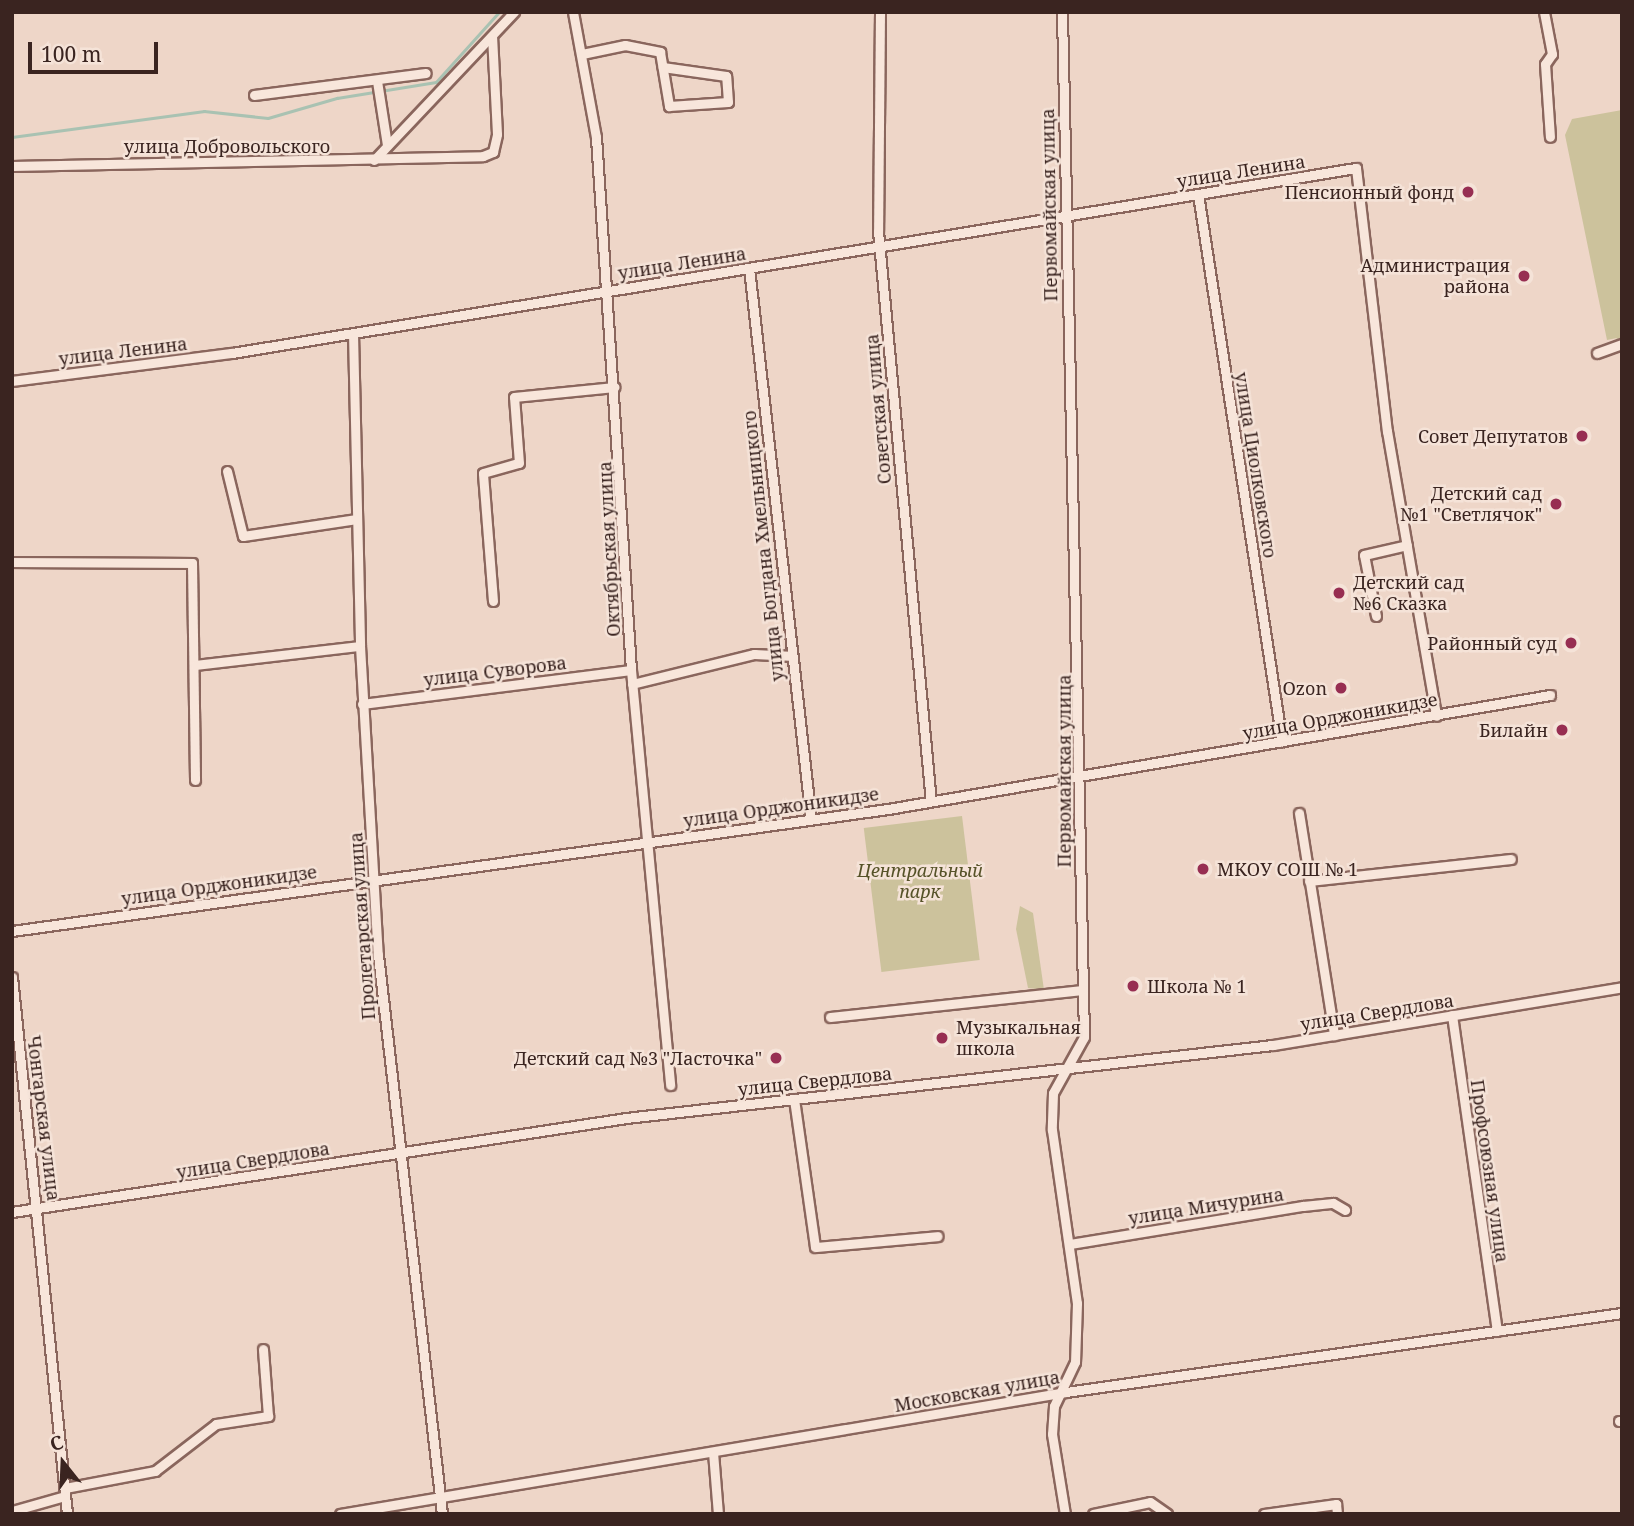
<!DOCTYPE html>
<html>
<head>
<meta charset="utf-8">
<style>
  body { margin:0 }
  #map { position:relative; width:1634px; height:1526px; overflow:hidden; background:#eed6c8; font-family:"Noto Serif",serif }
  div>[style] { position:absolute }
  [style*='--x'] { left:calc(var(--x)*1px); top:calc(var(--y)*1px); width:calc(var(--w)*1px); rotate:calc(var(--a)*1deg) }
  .green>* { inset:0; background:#ccc29c; transform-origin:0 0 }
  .stream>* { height:2.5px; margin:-1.25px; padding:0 1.25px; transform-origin:1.25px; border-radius:1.25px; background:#a9c2b2 }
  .roads { filter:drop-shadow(2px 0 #8a665d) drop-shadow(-2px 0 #8a665d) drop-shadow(0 2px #8a665d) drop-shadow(0 -2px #8a665d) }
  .minor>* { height:9px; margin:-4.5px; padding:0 4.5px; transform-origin:4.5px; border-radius:4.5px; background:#f8e6db }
  .dots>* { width:19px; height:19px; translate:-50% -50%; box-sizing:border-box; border:4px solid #f5e3d8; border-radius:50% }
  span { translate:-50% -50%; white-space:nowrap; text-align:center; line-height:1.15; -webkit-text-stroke:5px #f5e3d8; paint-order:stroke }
  .street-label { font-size:18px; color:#3a2420 }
  .poi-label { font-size:18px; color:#3a2420 }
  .right { translate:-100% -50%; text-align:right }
  .left { translate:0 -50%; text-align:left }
  .park-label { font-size:18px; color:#565228; font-style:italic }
  .frame { position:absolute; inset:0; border:14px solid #3a2420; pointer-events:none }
  .north { position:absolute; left:28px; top:1428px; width:70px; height:70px; -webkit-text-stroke:5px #f5e3d8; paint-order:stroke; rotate:342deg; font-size:19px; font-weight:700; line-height:28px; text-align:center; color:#3a2420 }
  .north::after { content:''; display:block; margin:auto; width:24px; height:32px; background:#3a2420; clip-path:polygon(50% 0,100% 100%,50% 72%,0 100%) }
  .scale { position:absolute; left:28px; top:42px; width:130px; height:32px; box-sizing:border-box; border:4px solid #3a2420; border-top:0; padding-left:9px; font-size:21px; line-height:24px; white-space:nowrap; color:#3a2420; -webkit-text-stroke:5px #f5e3d8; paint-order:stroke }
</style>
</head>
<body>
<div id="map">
  <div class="green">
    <i style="clip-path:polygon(1622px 110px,1622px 342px,1612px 346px,1617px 338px,1607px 340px,1565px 135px,1572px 119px)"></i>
    <i style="left:962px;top:816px;width:145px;height:99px;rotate:83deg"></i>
    <i style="clip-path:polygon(1020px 906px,1033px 913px,1044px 990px,1028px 988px,1016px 929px)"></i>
  </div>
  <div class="stream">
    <i style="--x:12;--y:137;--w:194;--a:-7.7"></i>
    <i style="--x:204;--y:111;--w:64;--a:6.2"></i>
    <i style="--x:268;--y:118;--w:72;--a:-16.2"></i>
    <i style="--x:337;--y:98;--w:100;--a:-9.2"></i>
    <i style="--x:436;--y:82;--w:94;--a:-48"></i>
  </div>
  <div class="roads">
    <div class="minor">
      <i style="--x:573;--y:12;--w:127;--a:79.6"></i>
      <i style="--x:596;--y:137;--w:534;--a:86.24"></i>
      <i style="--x:631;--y:670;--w:417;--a:84.6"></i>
      <i style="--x:880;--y:12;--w:219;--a:90.5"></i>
      <i style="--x:878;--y:231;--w:573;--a:84.7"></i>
      <i style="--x:1062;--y:12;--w:1025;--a:88.77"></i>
      <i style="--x:1084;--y:1037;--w:64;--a:119"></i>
      <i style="--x:1053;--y:1093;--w:37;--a:92"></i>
      <i style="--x:1052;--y:1130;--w:175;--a:81.8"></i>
      <i style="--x:1077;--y:1303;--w:59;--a:91.9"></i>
      <i style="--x:1075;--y:1362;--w:49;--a:115.5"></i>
      <i style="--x:1054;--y:1406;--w:28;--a:94"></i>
      <i style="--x:1052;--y:1434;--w:81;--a:80.8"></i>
      <i style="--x:1544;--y:12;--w:43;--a:79.2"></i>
      <i style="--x:1552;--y:54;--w:12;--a:125"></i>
      <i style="--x:1545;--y:64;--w:73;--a:86.1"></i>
      <i style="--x:582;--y:54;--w:44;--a:-11.8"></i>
      <i style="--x:625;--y:45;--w:36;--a:11"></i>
      <i style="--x:660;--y:52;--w:55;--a:80.5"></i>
      <i style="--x:669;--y:106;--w:59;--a:-3.9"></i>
      <i style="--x:728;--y:102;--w:26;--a:-94"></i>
      <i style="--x:726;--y:76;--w:64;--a:-171.9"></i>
      <i style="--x:377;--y:81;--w:65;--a:81.1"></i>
      <i style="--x:254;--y:95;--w:173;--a:-7.3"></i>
      <i style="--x:374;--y:160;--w:204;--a:-46.6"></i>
      <i style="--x:12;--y:166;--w:471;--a:-1.2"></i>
      <i style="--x:483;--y:156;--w:11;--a:-22"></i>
      <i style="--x:493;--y:152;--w:18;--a:-77"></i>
      <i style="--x:497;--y:134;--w:98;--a:-92.9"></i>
      <i style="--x:1198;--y:194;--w:554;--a:81.29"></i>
      <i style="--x:749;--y:268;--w:555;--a:83.59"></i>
      <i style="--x:353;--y:333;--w:313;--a:88.7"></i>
      <i style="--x:360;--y:646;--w:310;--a:86.7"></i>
      <i style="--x:378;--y:955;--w:563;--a:83.47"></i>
      <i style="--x:1597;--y:353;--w:27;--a:-20"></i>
      <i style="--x:12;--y:381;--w:222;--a:-7.3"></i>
      <i style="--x:232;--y:353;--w:1139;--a:-9.35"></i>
      <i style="--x:1356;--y:168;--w:265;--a:83.3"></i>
      <i style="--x:1387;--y:431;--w:289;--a:80.2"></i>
      <i style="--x:227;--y:471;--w:67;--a:76.2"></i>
      <i style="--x:243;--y:536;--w:115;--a:-8.5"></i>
      <i style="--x:12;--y:562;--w:180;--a:0.3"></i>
      <i style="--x:192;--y:563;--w:217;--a:89.2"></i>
      <i style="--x:493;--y:601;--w:128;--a:-94.5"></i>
      <i style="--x:483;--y:473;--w:37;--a:-16"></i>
      <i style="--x:519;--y:463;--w:66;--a:-94.3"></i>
      <i style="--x:514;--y:397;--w:101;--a:-5.7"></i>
      <i style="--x:1376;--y:616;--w:62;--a:-101.1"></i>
      <i style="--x:1364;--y:555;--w:44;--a:-13.1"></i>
      <i style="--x:195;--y:665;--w:166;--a:-6.6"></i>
      <i style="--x:632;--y:684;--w:126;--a:-13.8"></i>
      <i style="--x:754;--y:654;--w:35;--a:3"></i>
      <i style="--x:362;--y:704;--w:271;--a:-7.2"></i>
      <i style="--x:1299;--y:813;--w:225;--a:81"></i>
      <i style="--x:1309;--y:881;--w:203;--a:-6.2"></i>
      <i style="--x:12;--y:931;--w:884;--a:-7.93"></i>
      <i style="--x:888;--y:809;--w:672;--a:-9.77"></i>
      <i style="--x:12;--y:977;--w:540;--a:84.15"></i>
      <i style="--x:1452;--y:1015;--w:319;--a:81.9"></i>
      <i style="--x:830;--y:1017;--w:254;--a:-6.1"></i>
      <i style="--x:794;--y:1099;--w:149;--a:81.9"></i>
      <i style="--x:815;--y:1247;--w:123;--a:-5.1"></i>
      <i style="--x:12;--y:1212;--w:621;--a:-8.7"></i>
      <i style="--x:626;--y:1118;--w:651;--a:-6.44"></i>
      <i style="--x:1273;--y:1045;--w:354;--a:-9.4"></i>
      <i style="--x:1070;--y:1244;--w:236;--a:-9.3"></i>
      <i style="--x:1303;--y:1206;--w:30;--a:-6"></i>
      <i style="--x:1333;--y:1203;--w:14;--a:30"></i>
      <i style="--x:1619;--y:1421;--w:3;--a:0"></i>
      <i style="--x:713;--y:1452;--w:62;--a:85.4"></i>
      <i style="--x:65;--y:1488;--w:92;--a:-10.7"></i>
      <i style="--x:155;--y:1471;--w:77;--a:-37.6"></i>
      <i style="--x:216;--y:1424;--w:53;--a:-8.7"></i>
      <i style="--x:268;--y:1416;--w:67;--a:-94.3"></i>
      <i style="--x:12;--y:1511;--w:55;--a:-15.8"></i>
      <i style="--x:340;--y:1514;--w:736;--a:-9.54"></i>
      <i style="--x:1066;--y:1392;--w:562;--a:-8.09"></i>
      <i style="--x:1093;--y:1514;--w:58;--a:-11.9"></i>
      <i style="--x:1150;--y:1502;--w:21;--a:35"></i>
      <i style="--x:1264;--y:1514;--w:73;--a:-7.9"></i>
      <i style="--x:1336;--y:1504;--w:10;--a:84"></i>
    </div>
  </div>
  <div class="dots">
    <i style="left:1468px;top:192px;background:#972e52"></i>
    <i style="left:1524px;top:276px;background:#972e52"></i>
    <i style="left:1582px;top:436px;background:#972e52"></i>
    <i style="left:1556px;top:504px;background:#972e52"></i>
    <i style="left:1339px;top:593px;background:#972e52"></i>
    <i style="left:1571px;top:643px;background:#972e52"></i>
    <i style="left:1341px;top:688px;background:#972e52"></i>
    <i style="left:1562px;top:730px;background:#972e52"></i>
    <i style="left:1203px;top:869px;background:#972e52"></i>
    <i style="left:1133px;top:986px;background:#972e52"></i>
    <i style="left:942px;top:1038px;background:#972e52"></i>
    <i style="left:776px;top:1058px;background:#972e52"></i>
  </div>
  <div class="street-label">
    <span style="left:227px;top:146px">улица Добровольского</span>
    <span style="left:1241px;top:171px;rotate:-9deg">улица Ленина</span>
    <span style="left:1049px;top:205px;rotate:-91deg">Первомайская улица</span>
    <span style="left:682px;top:263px;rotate:-9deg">улица Ленина</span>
    <span style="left:123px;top:351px;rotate:-7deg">улица Ленина</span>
    <span style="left:878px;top:409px;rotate:-95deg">Советская улица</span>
    <span style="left:1256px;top:465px;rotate:81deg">улица Циолковского</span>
    <span style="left:763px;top:546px;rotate:-96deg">улица Богдана Хмельницкого</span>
    <span style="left:609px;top:549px;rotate:-93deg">Октябрьская улица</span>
    <span style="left:495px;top:671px;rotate:-7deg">улица Суворова</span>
    <span style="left:1340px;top:716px;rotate:-10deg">улица Орджоникидзе</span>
    <span style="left:1064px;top:771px;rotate:-90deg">Первомайская улица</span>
    <span style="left:781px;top:807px;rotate:-8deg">улица Орджоникидзе</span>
    <span style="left:219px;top:885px;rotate:-8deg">улица Орджоникидзе</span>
    <span style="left:362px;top:926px;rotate:-94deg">Пролетарская улица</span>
    <span style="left:1377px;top:1012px;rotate:-9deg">улица Свердлова</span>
    <span style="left:815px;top:1081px;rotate:-6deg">улица Свердлова</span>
    <span style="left:44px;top:1118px;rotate:83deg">Чонгарская улица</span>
    <span style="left:253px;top:1160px;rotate:-9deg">улица Свердлова</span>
    <span style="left:1490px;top:1171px;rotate:82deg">Профсоюзная улица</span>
    <span style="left:1206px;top:1206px;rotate:-9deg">улица Мичурина</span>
    <span style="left:977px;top:1391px;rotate:-10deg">Московская улица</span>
  </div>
  <div class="poi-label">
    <span class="right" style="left:1454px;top:192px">Пенсионный фонд</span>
    <span class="right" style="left:1510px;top:276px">Администрация<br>района</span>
    <span class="right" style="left:1568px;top:436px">Совет Депутатов</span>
    <span class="right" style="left:1542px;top:504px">Детский сад<br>№1 "Светлячок"</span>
    <span class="left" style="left:1353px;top:593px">Детский сад<br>№6 Сказка</span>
    <span class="right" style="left:1557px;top:643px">Районный суд</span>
    <span class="right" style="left:1327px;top:688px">Ozon</span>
    <span class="right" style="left:1548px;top:730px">Билайн</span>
    <span class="left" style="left:1217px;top:869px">МКОУ СОШ № 1</span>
    <span class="left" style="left:1147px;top:986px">Школа № 1</span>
    <span class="left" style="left:956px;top:1038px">Музыкальная<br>школа</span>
    <span class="right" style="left:762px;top:1058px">Детский сад №3 "Ласточка"</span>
  </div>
  <div class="park-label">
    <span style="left:920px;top:881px">Центральный<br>парк</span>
  </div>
  <div class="frame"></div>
  <div class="north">С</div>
  <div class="scale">100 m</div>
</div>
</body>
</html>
